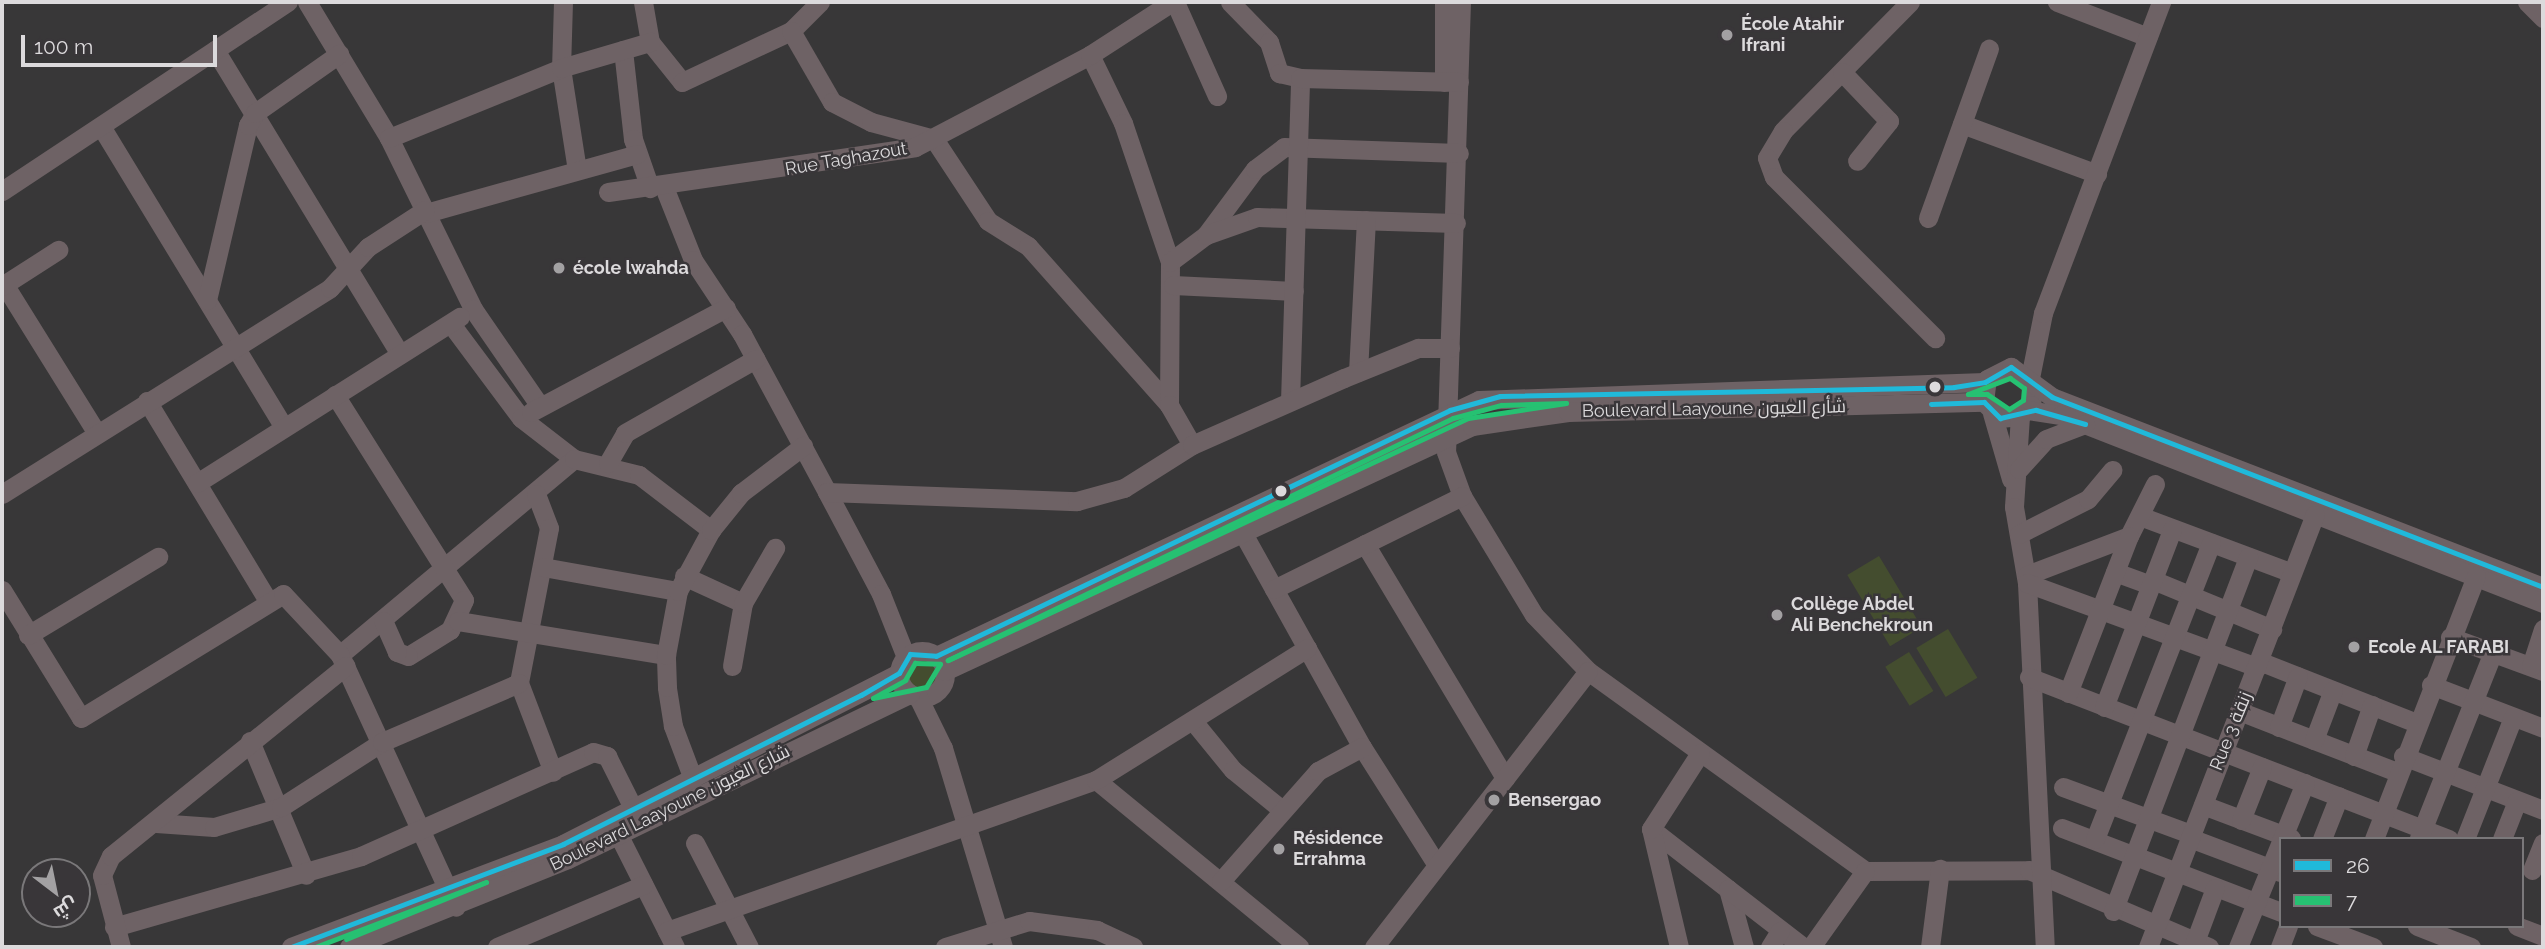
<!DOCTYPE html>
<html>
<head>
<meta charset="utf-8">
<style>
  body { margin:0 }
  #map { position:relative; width:2545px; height:949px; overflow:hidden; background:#383738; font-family:Raleway,Cairo,sans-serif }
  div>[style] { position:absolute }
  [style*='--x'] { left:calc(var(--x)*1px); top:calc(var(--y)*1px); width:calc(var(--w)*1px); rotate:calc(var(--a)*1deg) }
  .green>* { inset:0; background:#444d2f; transform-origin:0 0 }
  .round { border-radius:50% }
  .minor>* { height:19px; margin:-9.5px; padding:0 9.5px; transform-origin:9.5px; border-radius:9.5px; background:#6e6265 }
  .minor>.ring { margin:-9.5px; padding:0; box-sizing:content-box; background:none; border:19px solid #6e6265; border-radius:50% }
  .bus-1>* { height:5px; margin:-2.5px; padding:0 2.5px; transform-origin:2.5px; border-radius:2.5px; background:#20b9da }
  .bus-2>* { height:5px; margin:-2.5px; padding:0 2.5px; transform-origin:2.5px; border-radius:2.5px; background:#26c172 }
  .dots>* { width:19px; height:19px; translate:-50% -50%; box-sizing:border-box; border:4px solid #393639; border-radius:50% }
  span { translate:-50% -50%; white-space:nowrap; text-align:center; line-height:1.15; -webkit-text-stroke:5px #393639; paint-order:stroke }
  .poi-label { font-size:18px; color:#dcdadc; font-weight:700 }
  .left { translate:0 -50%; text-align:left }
  .street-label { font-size:18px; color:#dcdadc }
  .frame { position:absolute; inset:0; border:4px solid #dcdadc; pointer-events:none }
  .legend { position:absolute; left:2279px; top:837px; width:245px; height:91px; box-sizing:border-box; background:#393639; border:2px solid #7a787a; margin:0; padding:9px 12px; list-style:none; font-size:21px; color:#dcdadc }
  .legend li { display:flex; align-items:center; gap:14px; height:35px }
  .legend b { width:35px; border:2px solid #7a787a }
  .north { position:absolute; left:21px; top:858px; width:70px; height:70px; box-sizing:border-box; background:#393639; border:2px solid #7a787a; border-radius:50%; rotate:148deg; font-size:19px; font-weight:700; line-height:28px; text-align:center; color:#dcdadc }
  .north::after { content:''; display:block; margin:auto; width:24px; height:32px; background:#a3a1a3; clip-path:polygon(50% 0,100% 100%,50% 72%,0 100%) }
  .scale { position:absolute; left:21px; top:35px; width:196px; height:32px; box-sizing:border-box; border:4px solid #dcdadc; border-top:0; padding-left:9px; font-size:21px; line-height:24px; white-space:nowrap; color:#dcdadc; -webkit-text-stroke:5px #393639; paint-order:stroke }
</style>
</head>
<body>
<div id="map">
  <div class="green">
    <i style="left:1879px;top:556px;width:83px;height:37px;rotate:59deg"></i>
    <i style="left:1948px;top:629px;width:57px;height:37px;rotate:59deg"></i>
    <i style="left:1909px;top:652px;width:46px;height:28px;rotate:58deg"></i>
    <i class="round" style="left:904px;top:655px;width:38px;height:38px"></i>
  </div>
  <div class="minor">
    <i style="--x:307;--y:2;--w:159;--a:58.9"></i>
    <i style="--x:389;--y:138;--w:191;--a:63.8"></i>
    <i style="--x:473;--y:309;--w:118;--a:55.4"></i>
    <i style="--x:563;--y:2;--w:66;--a:91.7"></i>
    <i style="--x:561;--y:68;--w:103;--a:81.1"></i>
    <i style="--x:643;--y:2;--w:41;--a:80.1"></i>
    <i style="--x:650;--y:42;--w:51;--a:51.3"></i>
    <i style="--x:682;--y:82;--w:120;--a:-25.1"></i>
    <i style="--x:791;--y:31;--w:41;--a:-45"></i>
    <i style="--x:1175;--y:2;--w:103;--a:65.9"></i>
    <i style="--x:1230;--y:2;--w:56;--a:45.7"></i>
    <i style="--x:1269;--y:42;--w:33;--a:72"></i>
    <i style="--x:1279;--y:73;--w:22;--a:13"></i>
    <i style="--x:1461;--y:2;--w:450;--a:91.9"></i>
    <i style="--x:1446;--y:452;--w:47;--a:70"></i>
    <i style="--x:1462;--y:496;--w:139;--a:58.8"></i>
    <i style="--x:1534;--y:615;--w:78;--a:46"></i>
    <i style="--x:1588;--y:671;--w:342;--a:35.8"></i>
    <i style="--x:1865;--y:871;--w:164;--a:-0.3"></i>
    <i style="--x:2029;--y:870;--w:196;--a:23.2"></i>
    <i style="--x:1910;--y:2;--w:181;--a:134.6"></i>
    <i style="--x:1783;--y:131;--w:31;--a:121"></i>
    <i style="--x:1767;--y:158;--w:20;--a:70"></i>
    <i style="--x:1774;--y:177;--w:228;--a:45"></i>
    <i style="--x:2057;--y:2;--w:97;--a:21"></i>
    <i style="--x:2527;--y:2;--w:23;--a:45"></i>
    <i style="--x:791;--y:31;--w:82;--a:60"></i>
    <i style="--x:832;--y:102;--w:44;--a:27.1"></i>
    <i style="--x:871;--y:122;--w:65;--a:15.1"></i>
    <i style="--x:934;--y:139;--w:98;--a:56.6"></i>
    <i style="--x:988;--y:221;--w:47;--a:32"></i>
    <i style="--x:1028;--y:246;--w:213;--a:48.4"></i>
    <i style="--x:215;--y:50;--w:356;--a:58.7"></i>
    <i style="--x:623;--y:50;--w:90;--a:83.6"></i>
    <i style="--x:633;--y:139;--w:52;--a:70.9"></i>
    <i style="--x:1090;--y:55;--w:76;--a:64.1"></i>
    <i style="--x:1123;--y:123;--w:147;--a:71.3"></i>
    <i style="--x:1170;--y:262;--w:143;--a:90.4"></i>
    <i style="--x:1169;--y:405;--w:46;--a:60.1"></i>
    <i style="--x:1842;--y:72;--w:68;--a:46.2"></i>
    <i style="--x:1889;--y:121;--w:51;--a:128.7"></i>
    <i style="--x:1444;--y:82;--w:80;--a:-90"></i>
    <i style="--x:1962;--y:124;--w:144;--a:20.3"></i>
    <i style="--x:102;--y:128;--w:350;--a:58.7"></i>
    <i style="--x:389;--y:138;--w:186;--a:-22.1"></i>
    <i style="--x:561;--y:68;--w:93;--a:-16.3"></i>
    <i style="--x:664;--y:187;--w:79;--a:68.3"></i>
    <i style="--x:693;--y:260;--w:89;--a:56.5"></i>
    <i style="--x:742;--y:334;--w:179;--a:61.7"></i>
    <i style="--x:827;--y:492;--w:115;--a:62.1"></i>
    <i style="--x:881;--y:594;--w:68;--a:68.4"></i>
    <i style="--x:2;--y:191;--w:343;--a:-33.5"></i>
    <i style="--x:608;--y:192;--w:310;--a:-8.3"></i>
    <i style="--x:915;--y:147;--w:198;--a:-27.7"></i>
    <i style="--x:1090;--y:55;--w:98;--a:-32.9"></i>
    <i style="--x:426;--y:213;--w:219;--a:-15.6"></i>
    <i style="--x:1928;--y:218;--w:180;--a:-70.2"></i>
    <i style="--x:1206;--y:235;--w:82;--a:-53.4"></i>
    <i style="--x:1255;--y:169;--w:36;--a:-37"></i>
    <i style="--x:1284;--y:147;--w:175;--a:2"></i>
    <i style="--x:1170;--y:262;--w:45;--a:-36.9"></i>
    <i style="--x:1206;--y:235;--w:54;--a:-19.4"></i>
    <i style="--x:1257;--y:217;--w:199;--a:1.7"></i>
    <i style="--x:4;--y:284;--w:174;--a:58.1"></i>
    <i style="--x:1173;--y:285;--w:121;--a:2.8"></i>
    <i style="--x:2;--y:286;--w:67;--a:-32.7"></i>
    <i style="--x:207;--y:300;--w:180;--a:-76.8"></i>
    <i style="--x:248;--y:125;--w:14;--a:-60"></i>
    <i style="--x:255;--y:113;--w:103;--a:-35.1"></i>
    <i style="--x:451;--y:324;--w:117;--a:53.3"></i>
    <i style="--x:521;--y:418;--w:67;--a:37.7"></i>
    <i style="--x:574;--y:459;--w:305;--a:140.1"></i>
    <i style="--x:340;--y:655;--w:277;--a:65.3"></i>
    <i style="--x:1358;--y:372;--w:152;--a:-87"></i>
    <i style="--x:2030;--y:378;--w:66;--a:-78.7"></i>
    <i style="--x:2043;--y:313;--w:333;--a:-69.2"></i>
    <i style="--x:2033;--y:384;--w:21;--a:95"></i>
    <i style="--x:2031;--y:405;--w:16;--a:135"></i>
    <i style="--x:2020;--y:416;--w:20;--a:174"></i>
    <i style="--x:2000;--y:418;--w:23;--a:-135"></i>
    <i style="--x:1984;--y:402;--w:23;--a:-83"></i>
    <i style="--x:1987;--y:379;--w:27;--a:-27"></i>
    <i style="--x:2011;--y:367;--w:51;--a:36.2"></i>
    <i style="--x:2052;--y:397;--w:526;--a:21.15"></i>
    <i style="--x:335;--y:395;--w:242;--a:57.8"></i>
    <i style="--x:464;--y:600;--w:33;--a:115"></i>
    <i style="--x:450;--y:630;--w:49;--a:148.2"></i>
    <i style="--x:408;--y:656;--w:12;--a:-160"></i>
    <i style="--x:397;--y:652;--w:34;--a:-114"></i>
    <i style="--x:147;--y:401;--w:234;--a:58.8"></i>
    <i style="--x:1290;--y:401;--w:323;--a:-88.2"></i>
    <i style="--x:1300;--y:78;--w:159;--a:1.4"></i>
    <i style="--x:2028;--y:410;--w:33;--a:9"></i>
    <i style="--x:2061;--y:415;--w:517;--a:21.31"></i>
    <i style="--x:531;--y:412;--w:221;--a:-28.1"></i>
    <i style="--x:1992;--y:413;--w:69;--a:73.9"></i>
    <i style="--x:2020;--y:416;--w:91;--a:93.8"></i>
    <i style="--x:2014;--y:507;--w:77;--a:80.3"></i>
    <i style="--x:2027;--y:583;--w:364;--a:87.2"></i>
    <i style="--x:574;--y:459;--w:67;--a:13.8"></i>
    <i style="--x:639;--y:475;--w:91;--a:37.4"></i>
    <i style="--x:608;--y:463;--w:34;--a:-60"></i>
    <i style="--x:625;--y:433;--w:150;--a:-29.6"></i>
    <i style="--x:2019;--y:469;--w:40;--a:-48"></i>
    <i style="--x:2046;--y:439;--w:42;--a:-21"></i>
    <i style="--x:197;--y:483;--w:311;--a:-32.3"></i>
    <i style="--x:827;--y:492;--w:250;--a:2.1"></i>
    <i style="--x:1077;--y:501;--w:49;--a:-15.5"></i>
    <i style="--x:1124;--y:488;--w:80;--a:-32.3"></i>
    <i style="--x:1192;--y:445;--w:166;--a:-23.8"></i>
    <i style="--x:1344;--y:378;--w:80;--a:-22.1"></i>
    <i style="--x:1418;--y:348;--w:32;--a:0"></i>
    <i style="--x:2;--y:494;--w:387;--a:-32.1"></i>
    <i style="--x:330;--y:288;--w:56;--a:-47.2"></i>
    <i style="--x:368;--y:247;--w:68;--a:-33"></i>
    <i style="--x:536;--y:494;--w:36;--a:69"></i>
    <i style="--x:549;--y:528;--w:158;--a:101"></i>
    <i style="--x:519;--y:683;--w:95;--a:69.1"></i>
    <i style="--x:2140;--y:516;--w:160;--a:20.5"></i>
    <i style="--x:1235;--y:519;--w:261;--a:60.9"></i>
    <i style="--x:1362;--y:747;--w:140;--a:57.6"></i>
    <i style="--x:2019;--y:534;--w:77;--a:-26.9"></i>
    <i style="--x:2088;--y:499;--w:38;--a:-50"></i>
    <i style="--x:1365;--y:544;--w:273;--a:59.1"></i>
    <i style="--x:543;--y:567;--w:137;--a:10.1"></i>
    <i style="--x:2115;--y:572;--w:38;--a:20"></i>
    <i style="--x:2027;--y:575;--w:109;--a:-20.9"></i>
    <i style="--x:2129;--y:536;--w:58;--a:-63.4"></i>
    <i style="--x:684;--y:576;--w:65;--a:24.6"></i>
    <i style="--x:2153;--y:580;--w:129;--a:22.4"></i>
    <i style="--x:2027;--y:583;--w:245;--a:20.1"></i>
    <i style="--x:1274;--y:589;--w:210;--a:-26.3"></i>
    <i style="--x:2;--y:590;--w:150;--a:58.3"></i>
    <i style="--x:81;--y:718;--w:237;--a:-31.5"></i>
    <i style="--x:283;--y:594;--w:83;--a:46.9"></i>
    <i style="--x:458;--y:621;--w:211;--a:9.3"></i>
    <i style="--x:28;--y:635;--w:152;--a:-31"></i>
    <i style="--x:2450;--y:637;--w:99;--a:20.1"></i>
    <i class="ring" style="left:899px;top:651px;width:27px;height:27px"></i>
    <i style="--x:936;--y:656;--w:600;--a:-25.24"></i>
    <i style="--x:1479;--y:400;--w:506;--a:-2.04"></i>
    <i style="--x:2259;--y:661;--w:169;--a:21.5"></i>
    <i style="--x:732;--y:666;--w:64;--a:-80.1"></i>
    <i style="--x:743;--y:603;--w:64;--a:-59.8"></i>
    <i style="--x:2531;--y:666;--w:39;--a:-72"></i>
    <i style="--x:945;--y:671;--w:581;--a:-24.93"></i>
    <i style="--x:1472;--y:426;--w:97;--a:-8.3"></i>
    <i style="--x:1568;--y:412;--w:416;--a:-1.4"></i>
    <i style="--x:2029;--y:677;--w:450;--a:21.1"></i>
    <i style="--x:2431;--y:685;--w:120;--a:21"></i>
    <i style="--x:2068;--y:693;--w:168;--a:-68.8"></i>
    <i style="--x:918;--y:697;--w:57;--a:63.9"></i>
    <i style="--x:943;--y:748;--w:208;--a:73.2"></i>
    <i style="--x:2104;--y:707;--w:190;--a:-69"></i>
    <i style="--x:2239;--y:711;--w:169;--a:21.1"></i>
    <i style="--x:1193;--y:721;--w:63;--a:50.8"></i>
    <i style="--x:1233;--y:770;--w:62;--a:39.1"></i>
    <i style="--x:2279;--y:727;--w:54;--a:-69.6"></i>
    <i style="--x:2314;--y:740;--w:53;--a:-69.2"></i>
    <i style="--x:250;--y:741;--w:145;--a:67.3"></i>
    <i style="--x:2354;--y:756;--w:54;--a:-70.6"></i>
    <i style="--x:2403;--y:756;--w:150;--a:21.1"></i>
    <i style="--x:693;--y:779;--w:57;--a:-110.7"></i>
    <i style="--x:673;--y:726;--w:39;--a:-99"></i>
    <i style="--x:667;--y:687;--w:32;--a:-92"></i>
    <i style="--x:666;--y:655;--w:65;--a:-79.4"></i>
    <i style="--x:678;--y:591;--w:69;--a:-61.6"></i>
    <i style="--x:711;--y:530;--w:48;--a:-51"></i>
    <i style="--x:741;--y:493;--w:78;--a:-37.2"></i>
    <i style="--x:1096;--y:780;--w:263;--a:39.4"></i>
    <i style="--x:2063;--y:787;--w:136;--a:20.2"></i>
    <i style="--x:2203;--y:805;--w:94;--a:20.6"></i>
    <i style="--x:2241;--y:820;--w:57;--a:-68.4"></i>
    <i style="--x:156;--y:823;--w:58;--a:3.9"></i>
    <i style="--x:214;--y:827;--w:70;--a:-16.6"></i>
    <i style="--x:281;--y:807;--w:120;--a:-32.8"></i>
    <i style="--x:382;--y:742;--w:149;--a:-23.3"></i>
    <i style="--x:2062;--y:828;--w:235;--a:21"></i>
    <i style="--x:1651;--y:829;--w:98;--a:37.9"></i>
    <i style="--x:619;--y:836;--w:124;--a:63.2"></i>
    <i style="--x:2190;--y:838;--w:96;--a:20.7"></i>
    <i style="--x:2419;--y:838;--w:200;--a:-68.3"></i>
    <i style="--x:2095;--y:839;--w:318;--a:-68.6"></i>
    <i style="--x:2322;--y:839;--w:46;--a:-68.4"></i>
    <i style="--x:2374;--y:839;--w:282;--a:-68.8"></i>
    <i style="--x:2465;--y:839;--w:131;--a:-68.5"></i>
    <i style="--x:2502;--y:839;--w:41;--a:-68.5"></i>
    <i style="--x:695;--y:843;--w:117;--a:62.6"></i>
    <i style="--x:2532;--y:870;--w:29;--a:-68"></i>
    <i style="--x:1221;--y:881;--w:147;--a:-48.6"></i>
    <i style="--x:1318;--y:771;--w:50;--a:-28.6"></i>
    <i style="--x:2113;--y:911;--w:379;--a:-69.1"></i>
    <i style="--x:2317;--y:926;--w:60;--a:20.6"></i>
    <i style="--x:2417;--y:926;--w:58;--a:21.3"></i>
    <i style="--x:2517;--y:926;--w:28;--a:21"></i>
    <i style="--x:114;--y:927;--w:257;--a:-16"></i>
    <i style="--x:361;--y:856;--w:254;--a:-24.1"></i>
    <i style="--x:593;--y:752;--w:15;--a:16"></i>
    <i style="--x:607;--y:756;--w:58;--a:63.4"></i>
    <i style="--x:667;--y:931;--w:455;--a:-19.4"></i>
    <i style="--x:1096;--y:780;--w:249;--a:-32"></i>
    <i style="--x:121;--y:947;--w:74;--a:-104.8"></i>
    <i style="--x:102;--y:875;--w:21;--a:-65"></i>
    <i style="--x:111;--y:856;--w:302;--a:-39"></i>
    <i style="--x:291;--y:947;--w:291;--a:-20.7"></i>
    <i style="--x:563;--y:844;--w:377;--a:-27"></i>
    <i style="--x:349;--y:947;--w:236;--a:-21.9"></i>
    <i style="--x:568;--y:859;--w:380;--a:-25.8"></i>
    <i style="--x:497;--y:947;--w:159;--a:-23"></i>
    <i style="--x:945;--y:947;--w:88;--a:-17.2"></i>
    <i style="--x:1029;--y:921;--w:69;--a:7.5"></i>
    <i style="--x:1097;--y:930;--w:40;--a:25"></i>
    <i style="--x:1374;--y:947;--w:349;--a:-52.2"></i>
    <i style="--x:1679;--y:947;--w:121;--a:-103.3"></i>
    <i style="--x:1651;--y:829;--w:90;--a:-57.2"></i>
    <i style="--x:1744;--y:947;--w:60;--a:-105.4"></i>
    <i style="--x:1728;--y:889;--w:95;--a:37.7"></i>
    <i style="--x:1770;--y:947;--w:19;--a:-58"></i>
    <i style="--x:1811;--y:947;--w:93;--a:-54.6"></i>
    <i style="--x:1930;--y:947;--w:79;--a:-82.7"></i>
    <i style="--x:2148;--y:947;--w:463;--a:-68.9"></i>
    <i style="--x:2193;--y:947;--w:63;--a:-69.6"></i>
    <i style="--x:2238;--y:947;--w:177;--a:-67.8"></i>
    <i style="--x:2280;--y:947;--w:22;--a:-69"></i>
  </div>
  <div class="bus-1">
    <i style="--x:1931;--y:404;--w:53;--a:-2.2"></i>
    <i style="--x:1984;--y:402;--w:23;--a:45"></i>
    <i style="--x:2000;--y:418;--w:37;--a:-13"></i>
    <i style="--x:2036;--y:410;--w:51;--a:15.9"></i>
    <i style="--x:291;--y:947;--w:291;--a:-20.7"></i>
    <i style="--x:563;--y:844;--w:333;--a:-26.6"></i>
    <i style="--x:861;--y:695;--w:44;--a:-30.1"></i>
    <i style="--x:899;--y:673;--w:22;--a:-60"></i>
    <i style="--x:910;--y:654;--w:26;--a:4"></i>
    <i style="--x:936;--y:656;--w:570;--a:-25.58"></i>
    <i style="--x:1450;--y:410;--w:52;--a:-15.6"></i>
    <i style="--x:1500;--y:396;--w:454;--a:-1.1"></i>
    <i style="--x:1954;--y:387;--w:31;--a:-9"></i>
    <i style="--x:1985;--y:382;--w:30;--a:-30"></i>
    <i style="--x:2011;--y:367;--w:51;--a:36.2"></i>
    <i style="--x:2052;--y:397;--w:526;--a:21.15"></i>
  </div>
  <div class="bus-2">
    <i style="--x:2010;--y:378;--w:17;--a:36"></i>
    <i style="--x:2024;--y:388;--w:12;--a:95"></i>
    <i style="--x:2023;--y:400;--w:17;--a:147"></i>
    <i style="--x:2009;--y:409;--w:27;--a:-146"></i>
    <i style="--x:1987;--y:394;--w:19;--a:180"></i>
    <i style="--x:1968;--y:394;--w:45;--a:-20.9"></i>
    <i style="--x:1566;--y:403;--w:99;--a:171.3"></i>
    <i style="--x:1468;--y:418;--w:574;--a:155.04"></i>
    <i style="--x:948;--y:660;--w:560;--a:-25.6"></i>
    <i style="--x:1453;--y:418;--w:50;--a:-15.2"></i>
    <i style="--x:1501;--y:405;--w:65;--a:-1.8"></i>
    <i style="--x:915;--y:663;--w:25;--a:2"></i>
    <i style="--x:940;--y:664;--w:27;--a:121"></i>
    <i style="--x:926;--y:687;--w:54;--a:168.3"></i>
    <i style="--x:873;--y:698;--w:37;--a:-29"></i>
    <i style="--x:905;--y:680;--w:20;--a:-60"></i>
    <i style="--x:315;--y:947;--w:183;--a:-20.8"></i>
    <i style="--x:486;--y:882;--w:151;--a:157.8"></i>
  </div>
  <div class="dots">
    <i style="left:1727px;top:35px;background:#a3a1a3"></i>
    <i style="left:559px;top:268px;background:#a3a1a3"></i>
    <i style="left:1935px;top:387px;background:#dcdadc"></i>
    <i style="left:1281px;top:491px;background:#dcdadc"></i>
    <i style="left:1777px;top:615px;background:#a3a1a3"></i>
    <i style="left:2354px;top:647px;background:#a3a1a3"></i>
    <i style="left:1494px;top:800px;background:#a3a1a3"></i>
    <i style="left:1279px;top:849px;background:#a3a1a3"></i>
  </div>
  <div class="poi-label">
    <span class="left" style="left:1741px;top:35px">École Atahir<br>Ifrani</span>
    <span class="left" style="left:573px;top:268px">école lwahda</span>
    <span class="left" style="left:1791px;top:615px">Collège Abdel<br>Ali Benchekroun</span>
    <span class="left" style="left:2368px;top:647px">Ecole AL FARABI</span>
    <span class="left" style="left:1508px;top:800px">Bensergao</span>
    <span class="left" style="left:1293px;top:849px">Résidence<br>Errahma</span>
  </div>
  <div class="street-label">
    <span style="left:846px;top:159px;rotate:-10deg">Rue Taghazout</span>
    <span style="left:1714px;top:409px;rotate:-1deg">Boulevard Laayoune شأرع العيون</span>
    <span style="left:2231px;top:731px;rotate:-68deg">Rue 3 زنقة</span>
    <span style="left:670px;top:808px;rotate:-26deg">Boulevard Laayoune شارع العيون</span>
  </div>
  <div class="frame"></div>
  <ul class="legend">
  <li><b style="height:9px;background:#20b9da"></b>26</li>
  <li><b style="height:9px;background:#26c172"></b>7</li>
  </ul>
  <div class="north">ش</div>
  <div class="scale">100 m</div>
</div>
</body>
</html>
